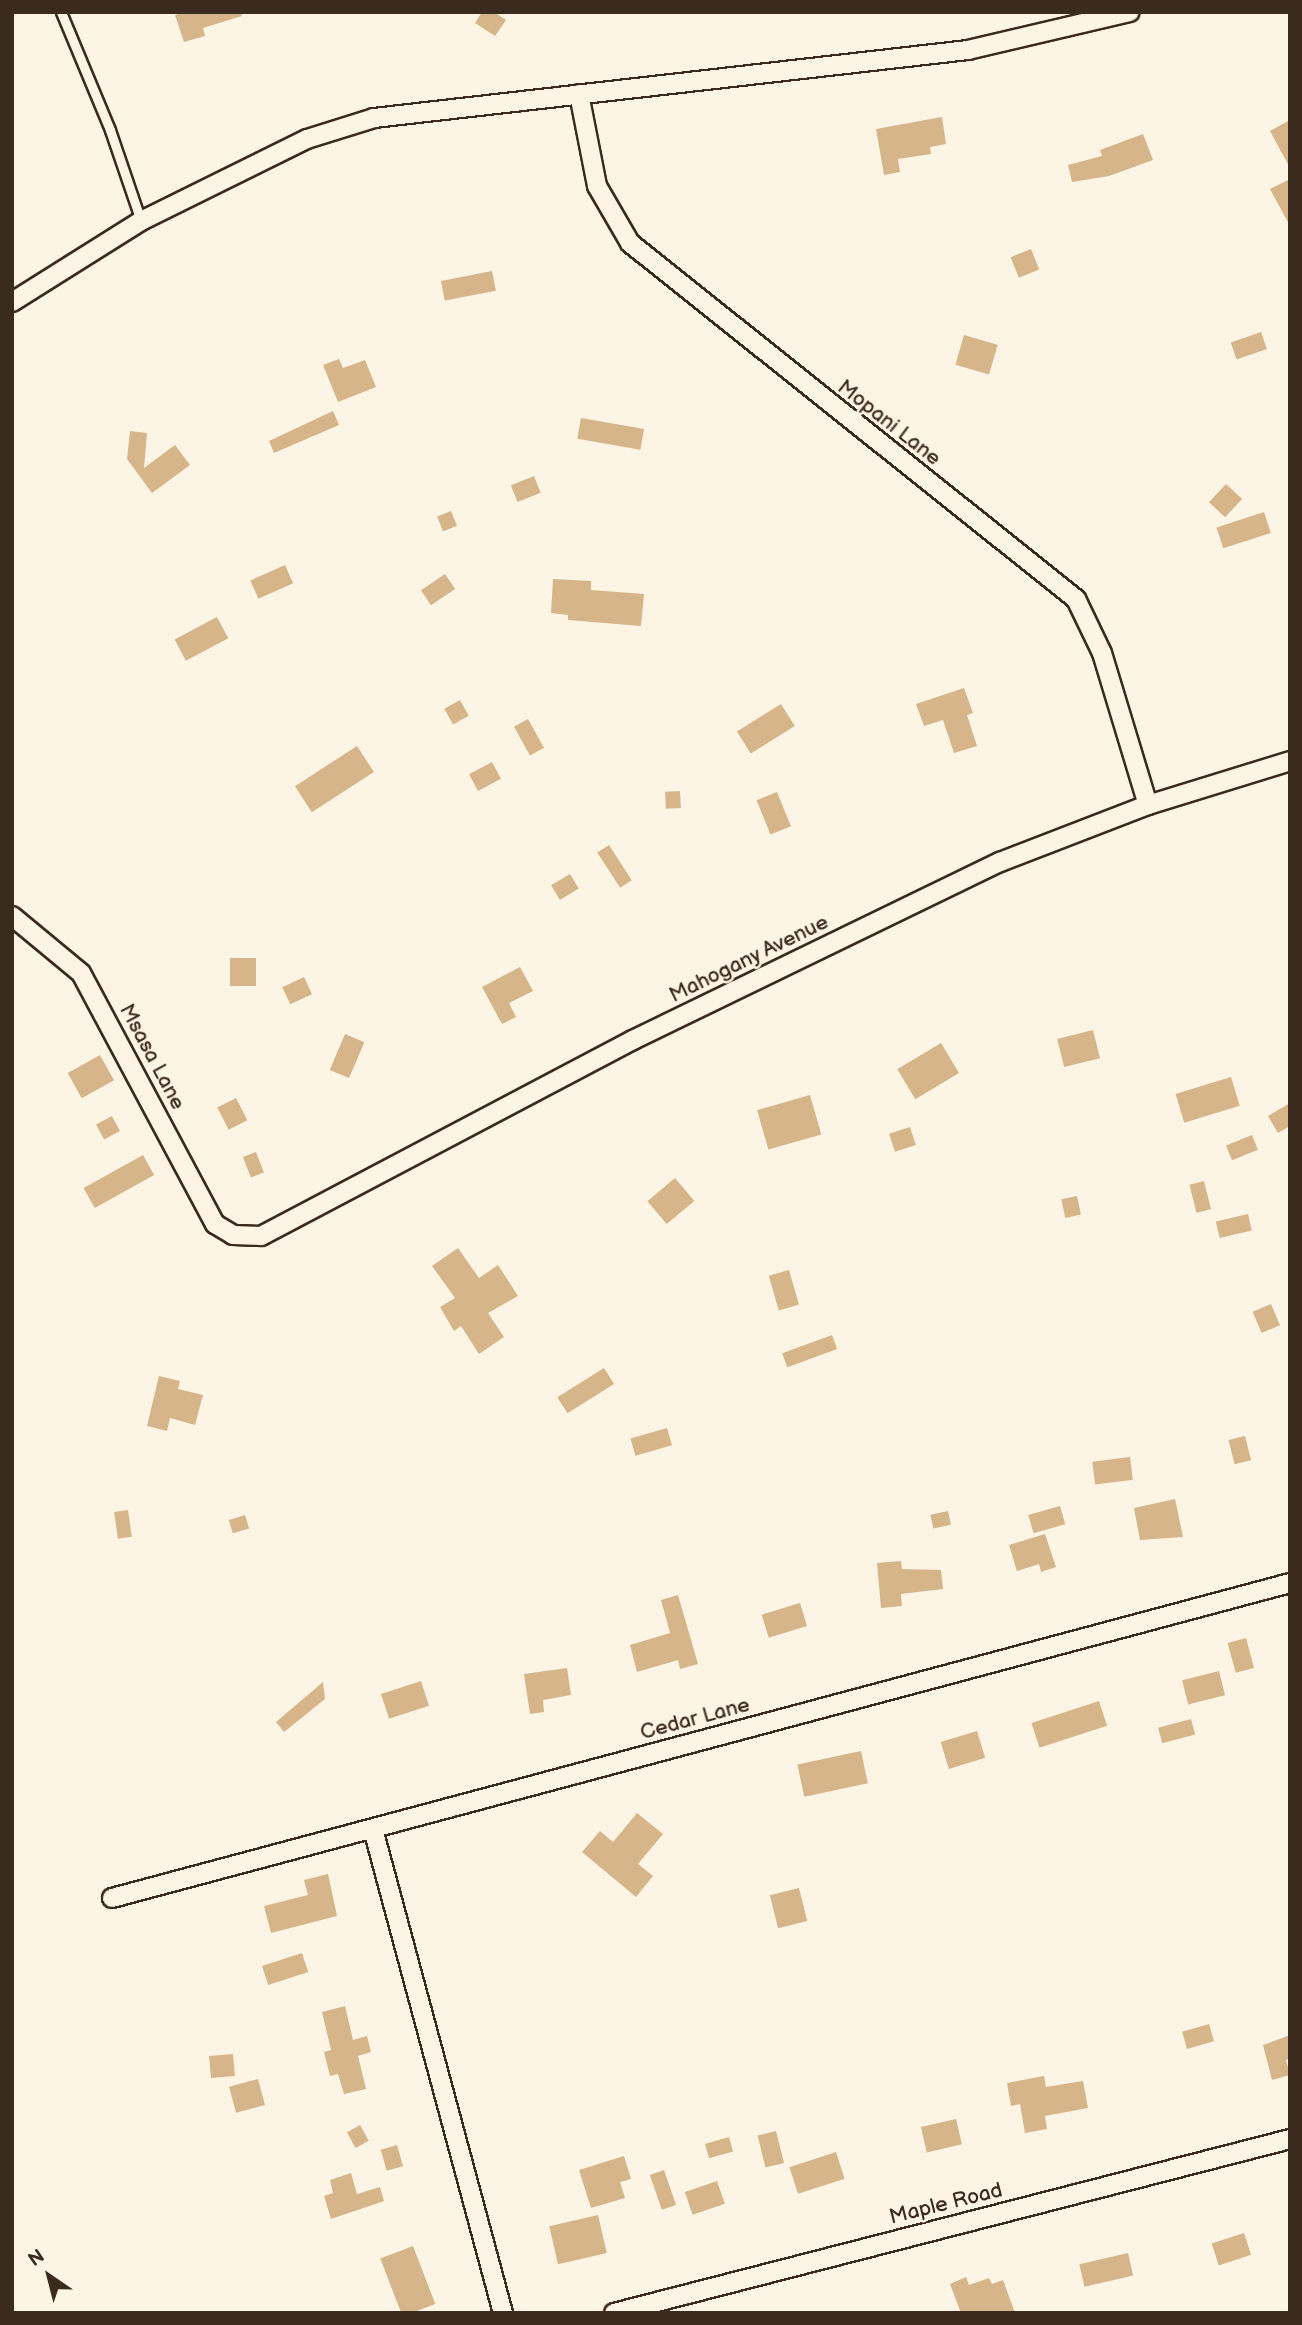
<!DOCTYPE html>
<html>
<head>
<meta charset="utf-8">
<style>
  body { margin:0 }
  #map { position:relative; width:1302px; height:2325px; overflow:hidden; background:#fcf5e5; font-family:"Balsamiq Sans",sans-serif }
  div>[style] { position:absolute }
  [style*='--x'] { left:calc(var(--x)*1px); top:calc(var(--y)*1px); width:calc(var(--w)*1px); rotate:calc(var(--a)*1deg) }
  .building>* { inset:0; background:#d7b58a; transform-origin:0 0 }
  .roads { filter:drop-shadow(2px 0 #3b2a1e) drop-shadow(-2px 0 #3b2a1e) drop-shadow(0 2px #3b2a1e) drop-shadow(0 -2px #3b2a1e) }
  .service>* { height:9px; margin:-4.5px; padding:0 4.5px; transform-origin:4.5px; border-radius:4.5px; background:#fcf5e5 }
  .minor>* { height:18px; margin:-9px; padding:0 9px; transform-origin:9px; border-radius:9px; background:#fcf5e5 }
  span { translate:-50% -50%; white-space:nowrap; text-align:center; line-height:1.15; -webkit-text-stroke:5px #fcf5e5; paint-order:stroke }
  .street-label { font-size:21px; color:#3b2a1e }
  .frame { position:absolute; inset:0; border:14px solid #3b2a1e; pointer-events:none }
  .north { position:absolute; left:14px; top:2241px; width:70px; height:70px; -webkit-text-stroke:5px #fcf5e5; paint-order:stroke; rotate:325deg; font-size:19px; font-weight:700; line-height:28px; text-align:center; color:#3b2a1e }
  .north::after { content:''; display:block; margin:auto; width:24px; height:32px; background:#3b2a1e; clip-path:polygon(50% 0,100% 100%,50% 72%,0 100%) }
</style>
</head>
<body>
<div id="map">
  <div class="building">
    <i style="clip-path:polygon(183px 12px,241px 12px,242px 16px,203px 28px,205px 36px,184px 42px,175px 15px)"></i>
    <i style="clip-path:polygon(482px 12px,494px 12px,506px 20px,495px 36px,475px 23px)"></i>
    <i style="clip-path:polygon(942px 117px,946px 144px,930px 147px,931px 154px,898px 159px,900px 172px,884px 175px,876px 129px)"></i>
    <i style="clip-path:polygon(1290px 120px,1290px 168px,1270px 131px)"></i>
    <i style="clip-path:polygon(1143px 134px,1153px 160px,1109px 176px,1072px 182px,1068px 165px,1102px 156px,1100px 150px)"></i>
    <i style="clip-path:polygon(1290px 179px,1290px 226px,1270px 189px)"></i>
    <i style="left:1031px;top:249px;width:22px;height:22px;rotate:68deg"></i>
    <i style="left:492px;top:271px;width:20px;height:52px;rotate:79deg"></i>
    <i style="left:1261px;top:332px;width:18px;height:32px;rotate:71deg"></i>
    <i style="left:964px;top:335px;width:35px;height:31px;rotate:16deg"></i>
    <i style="clip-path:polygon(339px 359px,343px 368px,365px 360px,376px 387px,338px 402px,323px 365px)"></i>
    <i style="clip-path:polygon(333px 411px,339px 425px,274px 453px,269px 441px)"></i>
    <i style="left:581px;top:418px;width:64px;height:21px;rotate:10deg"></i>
    <i style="clip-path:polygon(130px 431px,147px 433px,144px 468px,175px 445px,190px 465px,152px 493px,127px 459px)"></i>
    <i style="left:534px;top:476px;width:18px;height:25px;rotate:68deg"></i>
    <i style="left:1226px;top:484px;width:22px;height:25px;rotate:43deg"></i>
    <i style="left:451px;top:511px;width:16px;height:15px;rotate:68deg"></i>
    <i style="left:1264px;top:512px;width:22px;height:50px;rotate:72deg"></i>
    <i style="left:285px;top:565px;width:20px;height:38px;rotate:66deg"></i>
    <i style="left:445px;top:574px;width:18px;height:29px;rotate:56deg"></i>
    <i style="clip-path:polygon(553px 579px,591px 581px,591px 590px,644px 594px,641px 626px,568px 620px,568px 615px,551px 613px)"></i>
    <i style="left:217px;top:617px;width:24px;height:48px;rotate:62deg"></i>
    <i style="clip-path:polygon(964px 688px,973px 713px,967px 715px,977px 746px,954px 753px,943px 720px,924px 726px,916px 704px)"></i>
    <i style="left:460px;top:700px;width:18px;height:18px;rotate:61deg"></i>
    <i style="left:781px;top:704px;width:26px;height:52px;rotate:58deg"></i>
    <i style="left:528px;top:719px;width:33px;height:16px;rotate:61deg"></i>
    <i style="left:357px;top:746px;width:31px;height:74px;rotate:57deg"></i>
    <i style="left:492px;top:762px;width:19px;height:26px;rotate:62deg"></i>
    <i style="left:680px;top:791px;width:17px;height:15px;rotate:87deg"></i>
    <i style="left:777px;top:792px;width:37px;height:22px;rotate:68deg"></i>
    <i style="left:609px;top:845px;width:42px;height:14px;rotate:57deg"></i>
    <i style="left:570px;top:874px;width:17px;height:22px;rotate:59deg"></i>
    <i style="left:256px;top:958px;width:28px;height:26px;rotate:90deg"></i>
    <i style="clip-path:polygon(520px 967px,533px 991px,509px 1003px,516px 1017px,502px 1024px,482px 987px)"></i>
    <i style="left:304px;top:977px;width:19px;height:24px;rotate:65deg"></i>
    <i style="left:1093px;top:1030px;width:29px;height:37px;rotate:76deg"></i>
    <i style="left:345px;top:1034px;width:21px;height:39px;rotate:23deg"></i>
    <i style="left:941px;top:1043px;width:35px;height:51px;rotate:59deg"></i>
    <i style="left:100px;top:1055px;width:29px;height:37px;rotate:61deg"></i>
    <i style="left:1231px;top:1077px;width:30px;height:58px;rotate:73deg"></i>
    <i style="left:810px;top:1095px;width:41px;height:55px;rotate:74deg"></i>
    <i style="left:236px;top:1098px;width:25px;height:21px;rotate:63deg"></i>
    <i style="clip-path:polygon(1290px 1103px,1290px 1126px,1278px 1133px,1268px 1116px)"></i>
    <i style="left:112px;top:1116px;width:17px;height:18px;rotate:62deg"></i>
    <i style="left:910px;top:1127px;width:19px;height:22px;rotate:72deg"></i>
    <i style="left:1252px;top:1135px;width:16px;height:28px;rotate:68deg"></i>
    <i style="left:256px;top:1152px;width:22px;height:14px;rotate:69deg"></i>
    <i style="left:143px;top:1155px;width:23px;height:68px;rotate:61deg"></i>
    <i style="left:675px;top:1178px;width:30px;height:36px;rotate:50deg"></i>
    <i style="left:1204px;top:1181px;width:29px;height:15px;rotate:76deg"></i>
    <i style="left:1077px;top:1196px;width:19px;height:16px;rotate:78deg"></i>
    <i style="left:1248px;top:1214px;width:17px;height:33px;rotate:77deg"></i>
    <i style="clip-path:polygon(458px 1248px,479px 1278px,498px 1265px,518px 1296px,488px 1313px,504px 1337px,479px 1354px,461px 1326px,454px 1331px,440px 1307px,455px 1298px,432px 1266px)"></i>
    <i style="left:789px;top:1270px;width:36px;height:21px;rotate:74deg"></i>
    <i style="left:1271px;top:1304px;width:23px;height:20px;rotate:67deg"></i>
    <i style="left:832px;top:1335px;width:15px;height:53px;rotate:70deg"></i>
    <i style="left:604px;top:1368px;width:19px;height:55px;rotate:58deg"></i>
    <i style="clip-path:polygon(159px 1376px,180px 1381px,178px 1389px,203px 1395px,195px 1425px,170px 1418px,167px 1431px,147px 1426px)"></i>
    <i style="left:667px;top:1428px;width:18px;height:38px;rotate:74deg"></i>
    <i style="left:1245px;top:1436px;width:25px;height:17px;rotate:76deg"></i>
    <i style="left:1130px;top:1457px;width:23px;height:38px;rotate:83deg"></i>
    <i style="clip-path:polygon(1175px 1499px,1183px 1537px,1140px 1540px,1134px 1508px)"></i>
    <i style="left:1060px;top:1506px;width:19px;height:33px;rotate:74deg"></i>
    <i style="left:128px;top:1510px;width:27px;height:14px;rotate:82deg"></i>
    <i style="left:948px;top:1511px;width:14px;height:18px;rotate:78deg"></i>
    <i style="left:245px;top:1515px;width:14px;height:17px;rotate:73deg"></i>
    <i style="clip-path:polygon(1045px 1534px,1056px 1567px,1041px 1572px,1039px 1564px,1017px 1571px,1009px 1545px)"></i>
    <i style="clip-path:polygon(901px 1561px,902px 1569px,941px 1570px,943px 1589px,901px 1594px,902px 1606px,881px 1608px,877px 1563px)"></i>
    <i style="clip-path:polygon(678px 1595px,698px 1664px,680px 1669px,678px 1660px,637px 1672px,630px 1645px,670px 1633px,661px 1600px)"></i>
    <i style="left:800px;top:1603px;width:24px;height:40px;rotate:73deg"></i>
    <i style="left:1246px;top:1638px;width:31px;height:19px;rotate:75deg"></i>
    <i style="clip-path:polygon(567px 1668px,571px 1695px,543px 1700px,544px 1712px,530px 1714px,524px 1674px)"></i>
    <i style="left:1219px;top:1671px;width:25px;height:38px;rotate:76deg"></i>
    <i style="left:421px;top:1681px;width:26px;height:42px;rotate:72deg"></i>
    <i style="clip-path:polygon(323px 1682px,325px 1699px,284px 1732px,276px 1722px)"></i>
    <i style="left:1099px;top:1701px;width:26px;height:71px;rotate:72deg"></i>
    <i style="left:1191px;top:1719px;width:16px;height:34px;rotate:75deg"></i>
    <i style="left:977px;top:1731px;width:28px;height:38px;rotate:73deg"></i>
    <i style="left:861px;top:1751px;width:33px;height:65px;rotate:78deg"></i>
    <i style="clip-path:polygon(637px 1813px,663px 1834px,638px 1864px,653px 1876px,636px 1897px,582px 1852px,600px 1831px,613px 1842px)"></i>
    <i style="clip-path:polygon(328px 1874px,337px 1916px,271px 1933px,264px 1906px,308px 1895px,304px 1880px)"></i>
    <i style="left:799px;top:1888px;width:34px;height:30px;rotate:76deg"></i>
    <i style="left:302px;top:1953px;width:20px;height:42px;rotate:72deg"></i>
    <i style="clip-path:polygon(345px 2006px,353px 2040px,367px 2036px,371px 2052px,358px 2056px,366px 2089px,344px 2094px,338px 2074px,330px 2076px,324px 2052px,331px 2050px,322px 2012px)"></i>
    <i style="left:1209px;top:2024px;width:18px;height:28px;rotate:74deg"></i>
    <i style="clip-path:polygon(1290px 2035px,1290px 2058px,1286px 2060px,1290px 2075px,1272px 2080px,1263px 2045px)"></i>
    <i style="left:233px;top:2054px;width:22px;height:24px;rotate:85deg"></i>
    <i style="clip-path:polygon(1044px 2076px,1046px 2087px,1083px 2081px,1088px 2108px,1045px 2116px,1047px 2129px,1025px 2133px,1020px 2104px,1011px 2106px,1007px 2083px)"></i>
    <i style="left:258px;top:2079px;width:27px;height:30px;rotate:75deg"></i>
    <i style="left:956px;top:2119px;width:26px;height:36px;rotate:77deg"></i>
    <i style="left:360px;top:2125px;width:18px;height:15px;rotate:61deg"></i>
    <i style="left:776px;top:2131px;width:33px;height:19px;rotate:76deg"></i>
    <i style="left:729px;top:2137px;width:15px;height:25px;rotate:74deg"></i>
    <i style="left:397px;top:2145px;width:22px;height:17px;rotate:74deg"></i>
    <i style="left:836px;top:2152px;width:28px;height:49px;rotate:72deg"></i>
    <i style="clip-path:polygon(624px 2156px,631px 2179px,620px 2182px,625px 2198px,591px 2208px,579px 2170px)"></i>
    <i style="left:664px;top:2170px;width:37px;height:15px;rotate:71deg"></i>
    <i style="clip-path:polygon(351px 2173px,357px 2194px,380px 2187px,384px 2201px,331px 2219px,324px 2196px,333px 2193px,330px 2180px)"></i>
    <i style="left:717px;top:2181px;width:24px;height:34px;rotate:71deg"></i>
    <i style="left:598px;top:2215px;width:39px;height:50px;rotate:77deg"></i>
    <i style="left:1244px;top:2233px;width:23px;height:34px;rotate:72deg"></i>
    <i style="left:413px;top:2246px;width:62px;height:35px;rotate:69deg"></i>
    <i style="left:1128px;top:2253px;width:23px;height:50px;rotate:77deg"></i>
    <i style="clip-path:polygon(966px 2277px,969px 2285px,989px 2278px,992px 2284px,1003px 2280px,1015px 2313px,961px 2313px,950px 2284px)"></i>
  </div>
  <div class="roads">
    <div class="service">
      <i style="--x:61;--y:12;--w:128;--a:67.4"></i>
      <i style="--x:110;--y:130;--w:96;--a:71.2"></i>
    </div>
    <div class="minor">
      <i style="--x:579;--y:94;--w:94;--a:78.9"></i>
      <i style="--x:597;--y:186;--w:66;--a:59.9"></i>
      <i style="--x:630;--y:243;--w:571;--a:38.6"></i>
      <i style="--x:1076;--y:599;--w:60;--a:64.3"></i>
      <i style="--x:1102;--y:653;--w:159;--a:73.2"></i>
      <i style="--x:12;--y:302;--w:152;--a:-32.1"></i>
      <i style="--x:141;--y:221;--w:185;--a:-26.3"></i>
      <i style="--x:307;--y:139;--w:70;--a:-17.4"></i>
      <i style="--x:374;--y:118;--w:598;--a:-6.53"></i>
      <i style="--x:968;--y:50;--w:166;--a:-13.2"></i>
      <i style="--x:12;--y:916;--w:89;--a:39.6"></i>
      <i style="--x:81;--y:973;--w:285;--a:61.9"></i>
      <i style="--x:215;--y:1224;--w:21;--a:31"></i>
      <i style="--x:233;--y:1235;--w:28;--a:2"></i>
      <i style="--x:261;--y:1236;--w:420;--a:-27.8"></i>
      <i style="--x:633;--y:1040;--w:408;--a:-25.9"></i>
      <i style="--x:1000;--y:862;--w:159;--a:-21.1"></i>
      <i style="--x:1148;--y:805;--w:149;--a:-17.2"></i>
      <i style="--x:373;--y:1829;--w:501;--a:74.97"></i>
      <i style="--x:112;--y:1898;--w:1219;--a:-14.97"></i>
      <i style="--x:614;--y:2313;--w:698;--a:-14.43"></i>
    </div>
  </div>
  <div class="street-label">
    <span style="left:889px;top:423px;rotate:38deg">Mopani Lane</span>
    <span style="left:749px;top:959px;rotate:-26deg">Mahogany Avenue</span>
    <span style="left:152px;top:1057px;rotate:62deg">Msasa Lane</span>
    <span style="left:695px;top:1719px;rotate:-15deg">Cedar Lane</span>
    <span style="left:946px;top:2204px;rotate:-14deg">Maple Road</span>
  </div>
  <div class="frame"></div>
  <div class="north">N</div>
</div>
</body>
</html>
